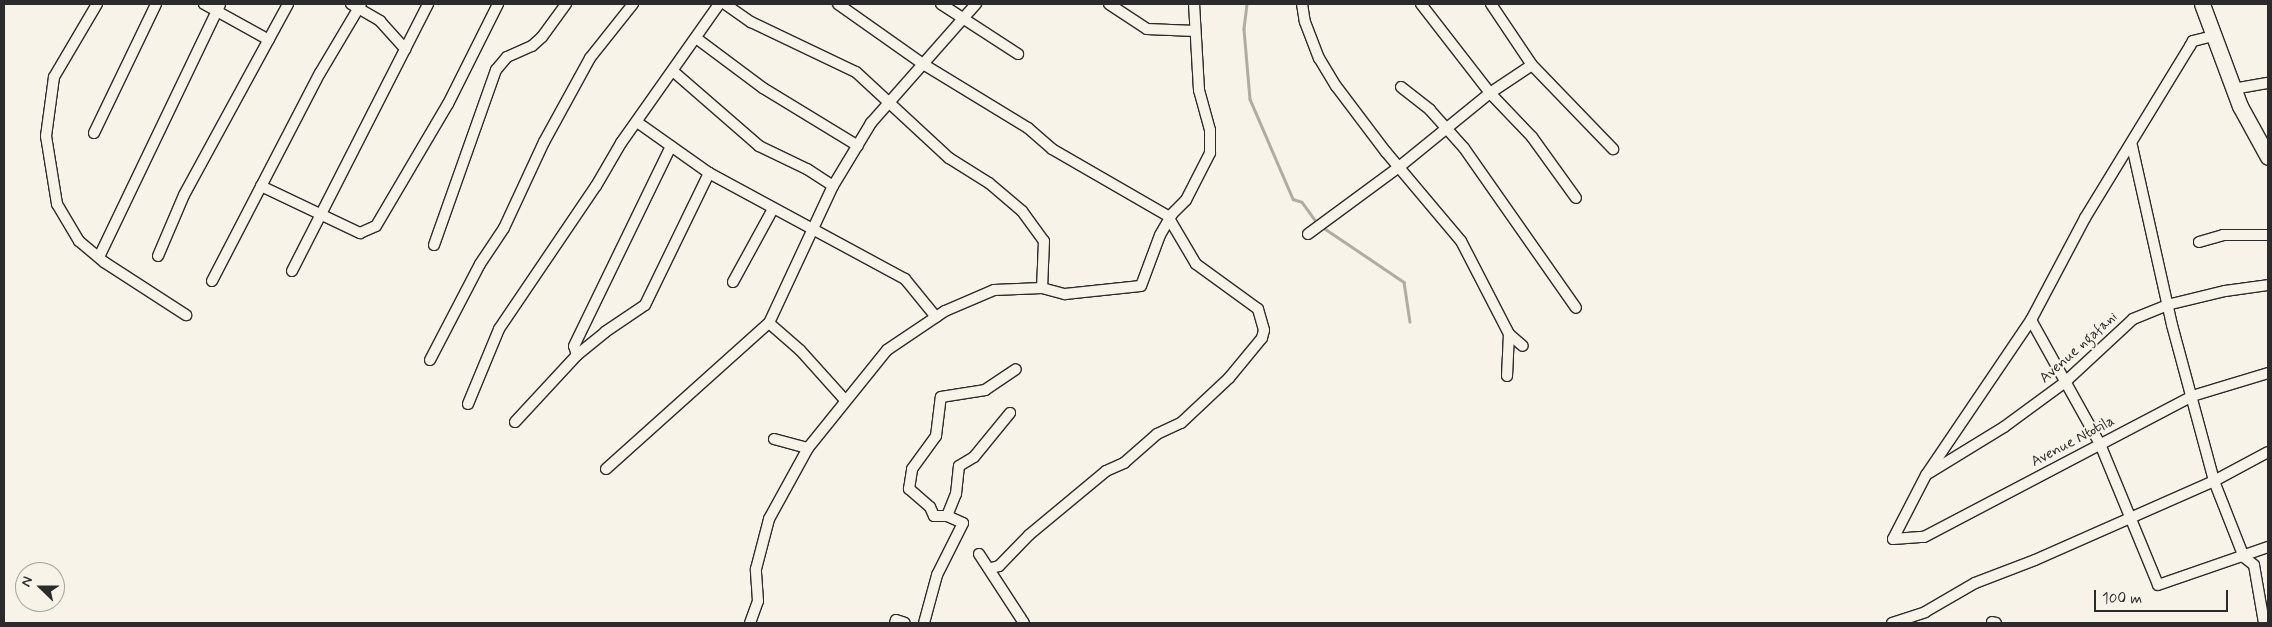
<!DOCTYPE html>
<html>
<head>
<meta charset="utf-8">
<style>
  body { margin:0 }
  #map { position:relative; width:2272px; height:627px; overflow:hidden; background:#f7f3e8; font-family:Mynerve,sans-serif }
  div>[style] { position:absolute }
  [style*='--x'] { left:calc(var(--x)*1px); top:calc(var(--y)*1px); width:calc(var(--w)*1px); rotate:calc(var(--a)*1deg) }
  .stream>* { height:2.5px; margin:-1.25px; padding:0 1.25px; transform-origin:1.25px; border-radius:1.25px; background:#afaca4 }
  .roads { filter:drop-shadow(1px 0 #2b2b2b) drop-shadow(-1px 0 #2b2b2b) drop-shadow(0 1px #2b2b2b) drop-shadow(0 -1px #2b2b2b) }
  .minor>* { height:10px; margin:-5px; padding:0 5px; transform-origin:5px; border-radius:5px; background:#f7f3e8 }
  .highway>* { height:15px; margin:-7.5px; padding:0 7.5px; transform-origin:7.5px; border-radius:7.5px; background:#f7f3e8 }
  span { translate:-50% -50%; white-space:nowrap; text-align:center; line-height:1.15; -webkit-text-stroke:4px #f7f3e8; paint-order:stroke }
  .street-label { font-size:15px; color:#2b2b2b }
  .frame { position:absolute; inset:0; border:5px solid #2b2b2b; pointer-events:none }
  .north { position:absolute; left:15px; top:562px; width:50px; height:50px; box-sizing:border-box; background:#f7f3e8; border:1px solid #a5a39c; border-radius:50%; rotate:292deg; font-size:14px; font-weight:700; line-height:20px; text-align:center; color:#2b2b2b }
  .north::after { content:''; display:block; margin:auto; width:18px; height:22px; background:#2b2b2b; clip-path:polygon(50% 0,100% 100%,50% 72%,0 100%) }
  .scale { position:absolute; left:2094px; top:590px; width:134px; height:22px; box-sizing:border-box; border:2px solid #2b2b2b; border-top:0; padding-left:6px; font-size:15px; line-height:18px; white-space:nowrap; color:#2b2b2b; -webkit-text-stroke:4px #f7f3e8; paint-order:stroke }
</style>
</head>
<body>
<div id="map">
  <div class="stream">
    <i style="--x:1247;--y:4;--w:25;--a:97"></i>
    <i style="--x:1244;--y:29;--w:70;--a:85.1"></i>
    <i style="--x:1250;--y:99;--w:109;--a:66.7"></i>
    <i style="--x:1293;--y:199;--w:9;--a:18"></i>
    <i style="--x:1302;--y:202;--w:26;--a:54"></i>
    <i style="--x:1321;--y:226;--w:100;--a:34"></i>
    <i style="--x:1404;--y:282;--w:40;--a:81.5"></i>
  </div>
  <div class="roads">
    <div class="minor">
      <i style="--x:97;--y:4;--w:85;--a:120.5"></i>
      <i style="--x:54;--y:77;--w:60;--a:97.7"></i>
      <i style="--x:46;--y:136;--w:69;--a:80.8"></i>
      <i style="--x:57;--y:204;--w:43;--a:59.3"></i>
      <i style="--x:79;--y:241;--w:33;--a:40"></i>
      <i style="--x:104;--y:262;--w:98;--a:32.9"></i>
      <i style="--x:204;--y:4;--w:74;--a:29"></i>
      <i style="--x:351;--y:4;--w:34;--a:30"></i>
      <i style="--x:380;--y:21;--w:38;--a:48"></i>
      <i style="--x:725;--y:4;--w:32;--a:35"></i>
      <i style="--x:751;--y:22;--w:116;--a:25.5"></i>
      <i style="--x:856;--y:72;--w:127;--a:42.8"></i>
      <i style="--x:949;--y:158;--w:47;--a:32"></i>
      <i style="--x:989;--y:183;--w:43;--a:40.3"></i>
      <i style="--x:1022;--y:211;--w:37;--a:54"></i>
      <i style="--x:1044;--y:241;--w:47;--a:92.4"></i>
      <i style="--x:838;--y:4;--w:104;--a:35.2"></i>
      <i style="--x:923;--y:64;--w:123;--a:31.4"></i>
      <i style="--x:1028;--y:128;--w:32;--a:41"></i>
      <i style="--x:1052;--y:149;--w:136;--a:30"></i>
      <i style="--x:941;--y:4;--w:92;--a:33"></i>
      <i style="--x:1109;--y:4;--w:45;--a:33.3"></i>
      <i style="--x:1147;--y:29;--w:48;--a:2.4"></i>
      <i style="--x:1302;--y:4;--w:18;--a:81"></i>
      <i style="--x:1305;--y:22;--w:39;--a:69"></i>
      <i style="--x:1319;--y:58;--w:33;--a:59"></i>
      <i style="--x:1336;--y:86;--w:83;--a:52.9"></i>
      <i style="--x:1386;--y:152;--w:116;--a:49.9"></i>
      <i style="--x:1461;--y:241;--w:105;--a:62.7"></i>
      <i style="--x:1509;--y:334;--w:18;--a:41"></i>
      <i style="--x:1421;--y:4;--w:113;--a:52.2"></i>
      <i style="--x:1490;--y:93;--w:61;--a:46.3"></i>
      <i style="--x:1532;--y:137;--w:75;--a:54.2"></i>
      <i style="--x:1491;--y:4;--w:73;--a:56.1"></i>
      <i style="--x:1532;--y:65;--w:117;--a:46"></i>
      <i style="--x:2213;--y:36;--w:21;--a:166"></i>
      <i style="--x:2193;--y:41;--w:6;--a:121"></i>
      <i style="--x:2190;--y:46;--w:202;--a:121.4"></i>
      <i style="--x:2085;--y:218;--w:115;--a:117.9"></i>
      <i style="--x:2031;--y:320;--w:187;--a:124.1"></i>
      <i style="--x:1926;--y:475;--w:72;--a:117.3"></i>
      <i style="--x:1893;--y:539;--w:31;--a:-4"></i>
      <i style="--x:1924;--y:537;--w:303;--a:-27.7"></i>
      <i style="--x:2192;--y:396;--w:79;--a:-16.8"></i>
      <i style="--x:696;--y:38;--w:84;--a:36.7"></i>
      <i style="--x:763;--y:88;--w:111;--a:31.4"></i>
      <i style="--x:674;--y:72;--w:113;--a:41"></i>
      <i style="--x:759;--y:146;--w:53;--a:25.6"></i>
      <i style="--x:807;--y:169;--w:31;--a:33"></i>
      <i style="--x:1401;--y:87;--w:37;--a:38"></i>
      <i style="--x:1430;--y:110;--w:51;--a:48.2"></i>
      <i style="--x:1464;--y:148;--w:195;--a:55"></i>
      <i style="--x:2233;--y:89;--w:36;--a:-10"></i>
      <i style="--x:637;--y:122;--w:88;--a:35.3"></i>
      <i style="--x:709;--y:173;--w:223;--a:28.4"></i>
      <i style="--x:905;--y:279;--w:49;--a:50.8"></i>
      <i style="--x:94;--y:133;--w:143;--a:-64.3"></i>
      <i style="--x:2132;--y:146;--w:183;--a:77.4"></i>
      <i style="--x:2172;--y:325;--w:162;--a:74.9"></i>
      <i style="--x:2214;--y:481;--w:82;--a:68.5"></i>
      <i style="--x:2244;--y:557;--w:13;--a:39"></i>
      <i style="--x:2254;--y:565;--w:59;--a:80.2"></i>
      <i style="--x:261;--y:186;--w:110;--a:25.4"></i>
      <i style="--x:360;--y:233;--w:17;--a:-24"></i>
      <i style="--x:376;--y:226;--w:142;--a:-59.5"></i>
      <i style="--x:448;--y:104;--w:112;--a:-63.4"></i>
      <i style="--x:1308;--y:234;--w:113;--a:-36.4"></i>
      <i style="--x:1399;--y:167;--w:117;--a:-39.1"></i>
      <i style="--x:1490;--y:93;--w:50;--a:-33.7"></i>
      <i style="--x:2199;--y:242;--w:25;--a:-16"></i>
      <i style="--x:2223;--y:235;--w:45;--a:0"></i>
      <i style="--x:434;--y:245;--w:186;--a:-70.5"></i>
      <i style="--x:496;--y:70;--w:17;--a:-50"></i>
      <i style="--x:507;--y:57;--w:27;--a:-24"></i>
      <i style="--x:532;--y:46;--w:13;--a:-42"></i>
      <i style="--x:542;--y:37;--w:41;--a:-54"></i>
      <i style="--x:158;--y:256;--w:66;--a:-66.9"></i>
      <i style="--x:184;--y:195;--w:217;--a:-61.4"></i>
      <i style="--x:99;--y:257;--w:280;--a:-64.4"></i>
      <i style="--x:292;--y:271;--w:300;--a:-63"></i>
      <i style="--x:212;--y:281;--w:234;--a:-62.6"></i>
      <i style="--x:320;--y:73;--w:80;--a:-59.3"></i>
      <i style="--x:733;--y:282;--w:83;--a:-61.3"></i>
      <i style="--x:2031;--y:320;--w:142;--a:60.9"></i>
      <i style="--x:2100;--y:444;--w:152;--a:67.6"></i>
      <i style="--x:2158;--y:585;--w:116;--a:-19.1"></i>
      <i style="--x:769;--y:323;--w:41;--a:41.1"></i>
      <i style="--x:800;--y:350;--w:67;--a:48"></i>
      <i style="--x:577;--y:355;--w:9;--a:-108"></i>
      <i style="--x:574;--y:346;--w:222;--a:-64.1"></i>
      <i style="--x:430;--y:360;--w:108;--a:-62.5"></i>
      <i style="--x:480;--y:264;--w:43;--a:-56.3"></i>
      <i style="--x:504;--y:228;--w:95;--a:-65.1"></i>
      <i style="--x:544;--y:142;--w:96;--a:-61.3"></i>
      <i style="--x:590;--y:58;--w:69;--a:-51.5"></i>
      <i style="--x:1507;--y:376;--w:42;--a:-87.3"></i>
      <i style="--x:468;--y:404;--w:81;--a:-67.5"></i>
      <i style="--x:499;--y:329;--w:173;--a:-55.9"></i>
      <i style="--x:596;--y:186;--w:50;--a:-59.8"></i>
      <i style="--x:621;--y:143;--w:170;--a:-54.8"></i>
      <i style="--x:515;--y:422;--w:91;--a:-47.2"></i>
      <i style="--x:577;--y:355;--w:36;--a:-39"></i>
      <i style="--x:605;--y:332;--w:48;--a:-34"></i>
      <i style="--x:645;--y:305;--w:147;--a:-64.1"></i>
      <i style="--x:774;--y:439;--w:35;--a:15"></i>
      <i style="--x:606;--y:469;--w:219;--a:-41.9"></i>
      <i style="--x:769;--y:323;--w:151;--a:-65"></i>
      <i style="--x:833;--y:186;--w:74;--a:-58.9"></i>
      <i style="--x:871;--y:123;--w:159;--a:-48.6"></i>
      <i style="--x:1929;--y:473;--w:88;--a:-31.5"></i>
      <i style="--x:2004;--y:427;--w:74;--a:-36.3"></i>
      <i style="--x:2064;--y:383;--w:94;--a:-42.8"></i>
      <i style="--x:2133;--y:319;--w:37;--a:-22"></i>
      <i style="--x:2167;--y:305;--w:60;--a:-13.6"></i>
      <i style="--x:2225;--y:291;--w:43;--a:-7.9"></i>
      <i style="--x:947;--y:516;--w:13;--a:180"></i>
      <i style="--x:934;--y:516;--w:10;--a:-114"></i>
      <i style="--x:930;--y:507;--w:28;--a:-139"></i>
      <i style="--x:909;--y:489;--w:20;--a:-81"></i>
      <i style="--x:912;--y:469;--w:41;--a:-54"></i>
      <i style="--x:936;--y:436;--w:39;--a:-83"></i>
      <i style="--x:941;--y:397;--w:45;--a:-9"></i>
      <i style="--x:985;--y:390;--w:37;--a:-34"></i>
      <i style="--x:979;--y:554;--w:82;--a:56.9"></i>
      <i style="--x:991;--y:568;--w:8;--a:-14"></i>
      <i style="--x:999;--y:566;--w:43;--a:-45.9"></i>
      <i style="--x:1029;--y:535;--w:100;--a:-39.7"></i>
      <i style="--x:1106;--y:471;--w:20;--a:-24"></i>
      <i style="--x:1124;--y:463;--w:44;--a:-41.3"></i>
      <i style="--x:1157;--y:434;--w:26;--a:-25"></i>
      <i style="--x:1181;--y:423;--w:66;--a:-43.2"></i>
      <i style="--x:1229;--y:378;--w:52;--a:-50.5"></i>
      <i style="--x:1262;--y:338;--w:8;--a:-76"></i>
      <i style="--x:1264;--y:330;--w:22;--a:-106"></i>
      <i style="--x:1258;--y:309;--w:77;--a:-144"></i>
      <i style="--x:1196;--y:264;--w:51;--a:-120.6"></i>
      <i style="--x:1992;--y:622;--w:4;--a:14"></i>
      <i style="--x:750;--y:623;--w:23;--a:-70"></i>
      <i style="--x:758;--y:601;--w:32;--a:-94"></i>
      <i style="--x:756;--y:569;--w:52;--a:-75.4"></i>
      <i style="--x:769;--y:519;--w:81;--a:-61.2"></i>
      <i style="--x:808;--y:448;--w:126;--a:-51.1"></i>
      <i style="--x:887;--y:350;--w:70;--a:-33.9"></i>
      <i style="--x:945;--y:311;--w:53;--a:-23.2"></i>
      <i style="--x:994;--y:290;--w:48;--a:-2.4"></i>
      <i style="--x:1042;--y:288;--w:24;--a:15"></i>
      <i style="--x:1065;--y:294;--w:76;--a:-6"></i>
      <i style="--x:1141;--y:286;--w:54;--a:-69.6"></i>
      <i style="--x:1160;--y:235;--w:24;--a:-60"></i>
      <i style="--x:1172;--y:214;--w:20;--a:-45"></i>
      <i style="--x:1186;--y:200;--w:53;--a:-62.9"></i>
      <i style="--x:1210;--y:153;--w:23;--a:-90"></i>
      <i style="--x:1210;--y:130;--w:41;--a:-105.4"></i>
      <i style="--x:1199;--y:90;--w:86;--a:-93.3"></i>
      <i style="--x:895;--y:623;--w:3;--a:-72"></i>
      <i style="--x:896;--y:620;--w:9;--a:18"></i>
      <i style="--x:924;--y:623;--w:50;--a:-74.8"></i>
      <i style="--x:937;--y:575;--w:58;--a:-63.4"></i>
      <i style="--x:963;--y:523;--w:17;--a:-156"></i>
      <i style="--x:947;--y:516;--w:24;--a:-68"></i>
      <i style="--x:956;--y:494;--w:28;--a:-84"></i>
      <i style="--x:959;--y:466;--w:17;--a:-31"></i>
      <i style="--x:974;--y:457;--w:57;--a:-50.7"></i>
      <i style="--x:1892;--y:623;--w:35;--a:-18"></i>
      <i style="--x:1925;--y:612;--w:58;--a:-30.1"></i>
      <i style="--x:1975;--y:583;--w:64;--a:-21"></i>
      <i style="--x:2035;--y:560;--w:196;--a:-23.8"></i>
      <i style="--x:2214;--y:481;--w:61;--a:-28.2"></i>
    </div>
    <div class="highway">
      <i style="--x:2202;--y:4;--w:109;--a:69.6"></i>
      <i style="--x:2240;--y:106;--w:58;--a:61.2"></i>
    </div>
  </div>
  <div class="street-label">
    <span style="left:2079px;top:348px;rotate:-42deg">Avenue ngafani</span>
    <span style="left:2073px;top:442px;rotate:-28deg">Avenue Ntotila</span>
  </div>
  <div class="frame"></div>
  <div class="north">N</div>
  <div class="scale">100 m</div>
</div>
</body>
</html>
